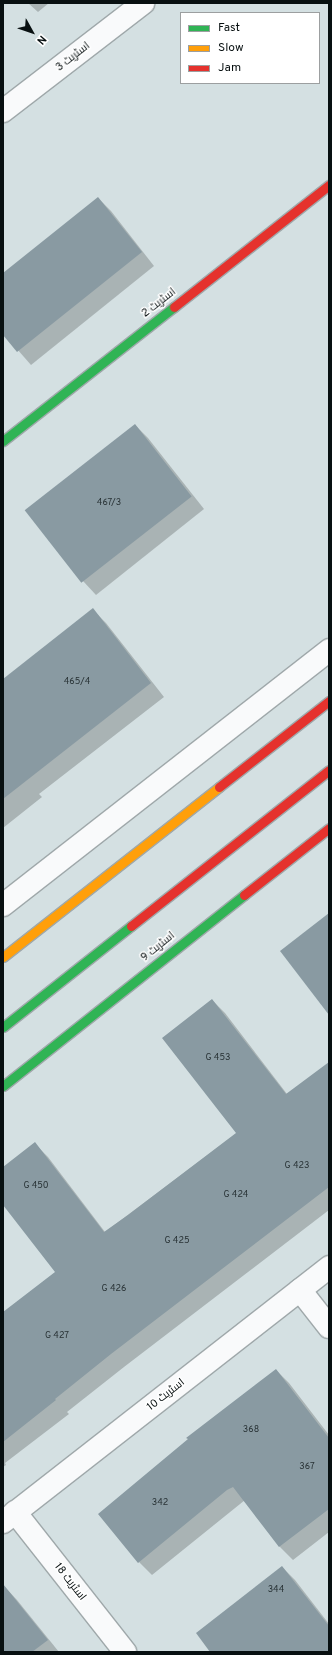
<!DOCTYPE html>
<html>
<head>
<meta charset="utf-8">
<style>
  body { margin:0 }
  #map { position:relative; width:332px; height:1655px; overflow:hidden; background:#d4e0e2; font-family:Overpass,Cairo,sans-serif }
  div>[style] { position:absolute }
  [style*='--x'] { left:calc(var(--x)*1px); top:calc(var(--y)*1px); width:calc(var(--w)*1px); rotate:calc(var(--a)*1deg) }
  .shadow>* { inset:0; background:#0003 }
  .building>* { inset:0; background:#899aa2; transform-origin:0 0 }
  .roads { filter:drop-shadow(1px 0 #9fa8aa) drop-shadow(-1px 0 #9fa8aa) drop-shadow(0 1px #9fa8aa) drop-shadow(0 -1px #9fa8aa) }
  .street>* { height:22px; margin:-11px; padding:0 11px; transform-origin:11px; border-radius:11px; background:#f9fafb }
  .fast>* { height:9px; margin:-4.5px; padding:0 4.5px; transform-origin:4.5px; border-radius:4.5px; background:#30b455 }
  .slow>* { height:9px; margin:-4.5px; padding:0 4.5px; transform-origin:4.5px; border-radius:4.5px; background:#ff9f0a }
  .jam>* { height:9px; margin:-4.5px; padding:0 4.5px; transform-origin:4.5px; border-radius:4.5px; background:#e5322d }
  span { translate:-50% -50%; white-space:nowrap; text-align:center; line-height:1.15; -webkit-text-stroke:3px #fff; paint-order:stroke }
  .number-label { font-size:9px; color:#283235 }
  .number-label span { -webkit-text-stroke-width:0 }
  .street-label { font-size:11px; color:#081011 }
  .frame { position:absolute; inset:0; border:4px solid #081011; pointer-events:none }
  .legend { position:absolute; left:180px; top:12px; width:140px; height:72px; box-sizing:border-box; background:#fff; border:1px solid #9c9fa0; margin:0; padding:5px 7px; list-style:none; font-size:12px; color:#081011 }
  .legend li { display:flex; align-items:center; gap:8px; height:20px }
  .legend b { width:20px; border:1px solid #9c9fa0 }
  .north { position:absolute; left:12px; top:12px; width:40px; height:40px; -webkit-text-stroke:3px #fff; paint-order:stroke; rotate:130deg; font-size:11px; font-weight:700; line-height:16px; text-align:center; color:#081011 }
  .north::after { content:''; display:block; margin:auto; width:14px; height:18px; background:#081011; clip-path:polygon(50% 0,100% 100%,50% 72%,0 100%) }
</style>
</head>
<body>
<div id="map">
  <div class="shadow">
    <i style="clip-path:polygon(28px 3px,49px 3px,38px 12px)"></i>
    <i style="clip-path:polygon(98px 198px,111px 211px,154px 266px,31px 365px,3px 333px,3px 275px)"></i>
    <i style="clip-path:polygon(135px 425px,148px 438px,204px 509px,96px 595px,83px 581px)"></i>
    <i style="clip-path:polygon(93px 610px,106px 623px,164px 697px,39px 794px,42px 797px,3px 828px,3px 680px)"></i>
    <i style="clip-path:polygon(212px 1000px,225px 1013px,287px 1094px,329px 1063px,329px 1210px,124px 1367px,67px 1412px,69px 1414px,5px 1463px,6px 1465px,3px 1467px,3px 1315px,56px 1272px,3px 1203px,3px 1168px,35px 1144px,48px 1157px,105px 1232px,237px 1133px)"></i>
    <i style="clip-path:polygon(276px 1370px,289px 1383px,329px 1435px,329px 1532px,293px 1560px,280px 1547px,245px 1500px,152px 1575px,139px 1562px)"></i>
    <i style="clip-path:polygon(282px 1567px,295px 1580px,329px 1624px,329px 1652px,211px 1652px)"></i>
    <i style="clip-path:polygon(4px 1586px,17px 1600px,59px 1652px,3px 1652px)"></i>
  </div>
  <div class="building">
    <i style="clip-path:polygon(98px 197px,142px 252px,17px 352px,3px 335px,3px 273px)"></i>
    <i style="left:135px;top:424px;width:92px;height:140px;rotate:52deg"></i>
    <i style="clip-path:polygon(93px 608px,151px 683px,3px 799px,3px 679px)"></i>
    <i style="clip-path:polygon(329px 913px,329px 1015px,280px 951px)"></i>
    <i style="clip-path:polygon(212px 999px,286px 1094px,329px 1062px,329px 1187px,111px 1354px,55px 1399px,56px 1400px,3px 1442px,3px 1312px,55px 1272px,3px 1205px,3px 1167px,35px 1142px,104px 1232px,128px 1215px,236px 1133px,162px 1038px)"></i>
    <i style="clip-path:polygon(276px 1369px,329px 1438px,329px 1509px,279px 1547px,233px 1487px,227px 1490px,138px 1563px,98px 1514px,188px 1439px,186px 1438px)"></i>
    <i style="clip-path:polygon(282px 1566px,329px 1626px,329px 1652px,210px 1652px,196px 1633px)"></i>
    <i style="clip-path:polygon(3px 1584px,48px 1640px,32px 1652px,3px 1652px)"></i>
  </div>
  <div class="roads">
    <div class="street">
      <i style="--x:3;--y:111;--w:177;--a:-37.6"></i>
      <i style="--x:3;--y:905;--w:414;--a:-38"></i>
      <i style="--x:300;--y:1290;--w:47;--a:51.9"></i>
      <i style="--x:15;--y:1512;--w:178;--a:51.8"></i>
      <i style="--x:3;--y:1522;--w:414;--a:-38"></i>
    </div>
    <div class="fast">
      <i style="--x:3;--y:441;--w:217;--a:-38.1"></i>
      <i style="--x:3;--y:1027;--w:163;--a:-38.3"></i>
      <i style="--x:3;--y:1086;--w:308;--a:-38.4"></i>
    </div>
    <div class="slow">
      <i style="--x:3;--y:957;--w:275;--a:-38.2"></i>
    </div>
    <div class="jam">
      <i style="--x:174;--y:307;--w:197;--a:-38.2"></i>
      <i style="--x:219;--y:787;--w:140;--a:-38"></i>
      <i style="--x:244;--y:895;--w:108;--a:-38.2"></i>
      <i style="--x:131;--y:926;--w:252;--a:-38.2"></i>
    </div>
  </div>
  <div class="number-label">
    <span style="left:109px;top:503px">467/3</span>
    <span style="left:77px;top:682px">465/4</span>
    <span style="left:218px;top:1058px">G 453</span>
    <span style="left:297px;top:1166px">G 423</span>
    <span style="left:36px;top:1186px">G 450</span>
    <span style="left:236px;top:1195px">G 424</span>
    <span style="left:177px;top:1241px">G 425</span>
    <span style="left:114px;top:1289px">G 426</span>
    <span style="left:57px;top:1336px">G 427</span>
    <span style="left:251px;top:1430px">368</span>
    <span style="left:307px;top:1467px">367</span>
    <span style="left:160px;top:1503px">342</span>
    <span style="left:276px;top:1590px">344</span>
  </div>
  <div class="street-label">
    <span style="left:73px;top:57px;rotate:-38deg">اسٹریٹ 3</span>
    <span style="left:159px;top:303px;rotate:-38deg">اسٹریٹ 2</span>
    <span style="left:158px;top:947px;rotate:-39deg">اسٹریٹ 9</span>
    <span style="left:166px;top:1395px;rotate:-38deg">اسٹریٹ 10</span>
    <span style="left:70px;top:1582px;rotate:52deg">اسٹریٹ 18</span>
  </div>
  <div class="frame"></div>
  <ul class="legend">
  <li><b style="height:5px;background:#30b455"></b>Fast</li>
  <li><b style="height:5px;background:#ff9f0a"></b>Slow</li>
  <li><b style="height:5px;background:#e5322d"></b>Jam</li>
  </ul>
  <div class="north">N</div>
</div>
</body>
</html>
